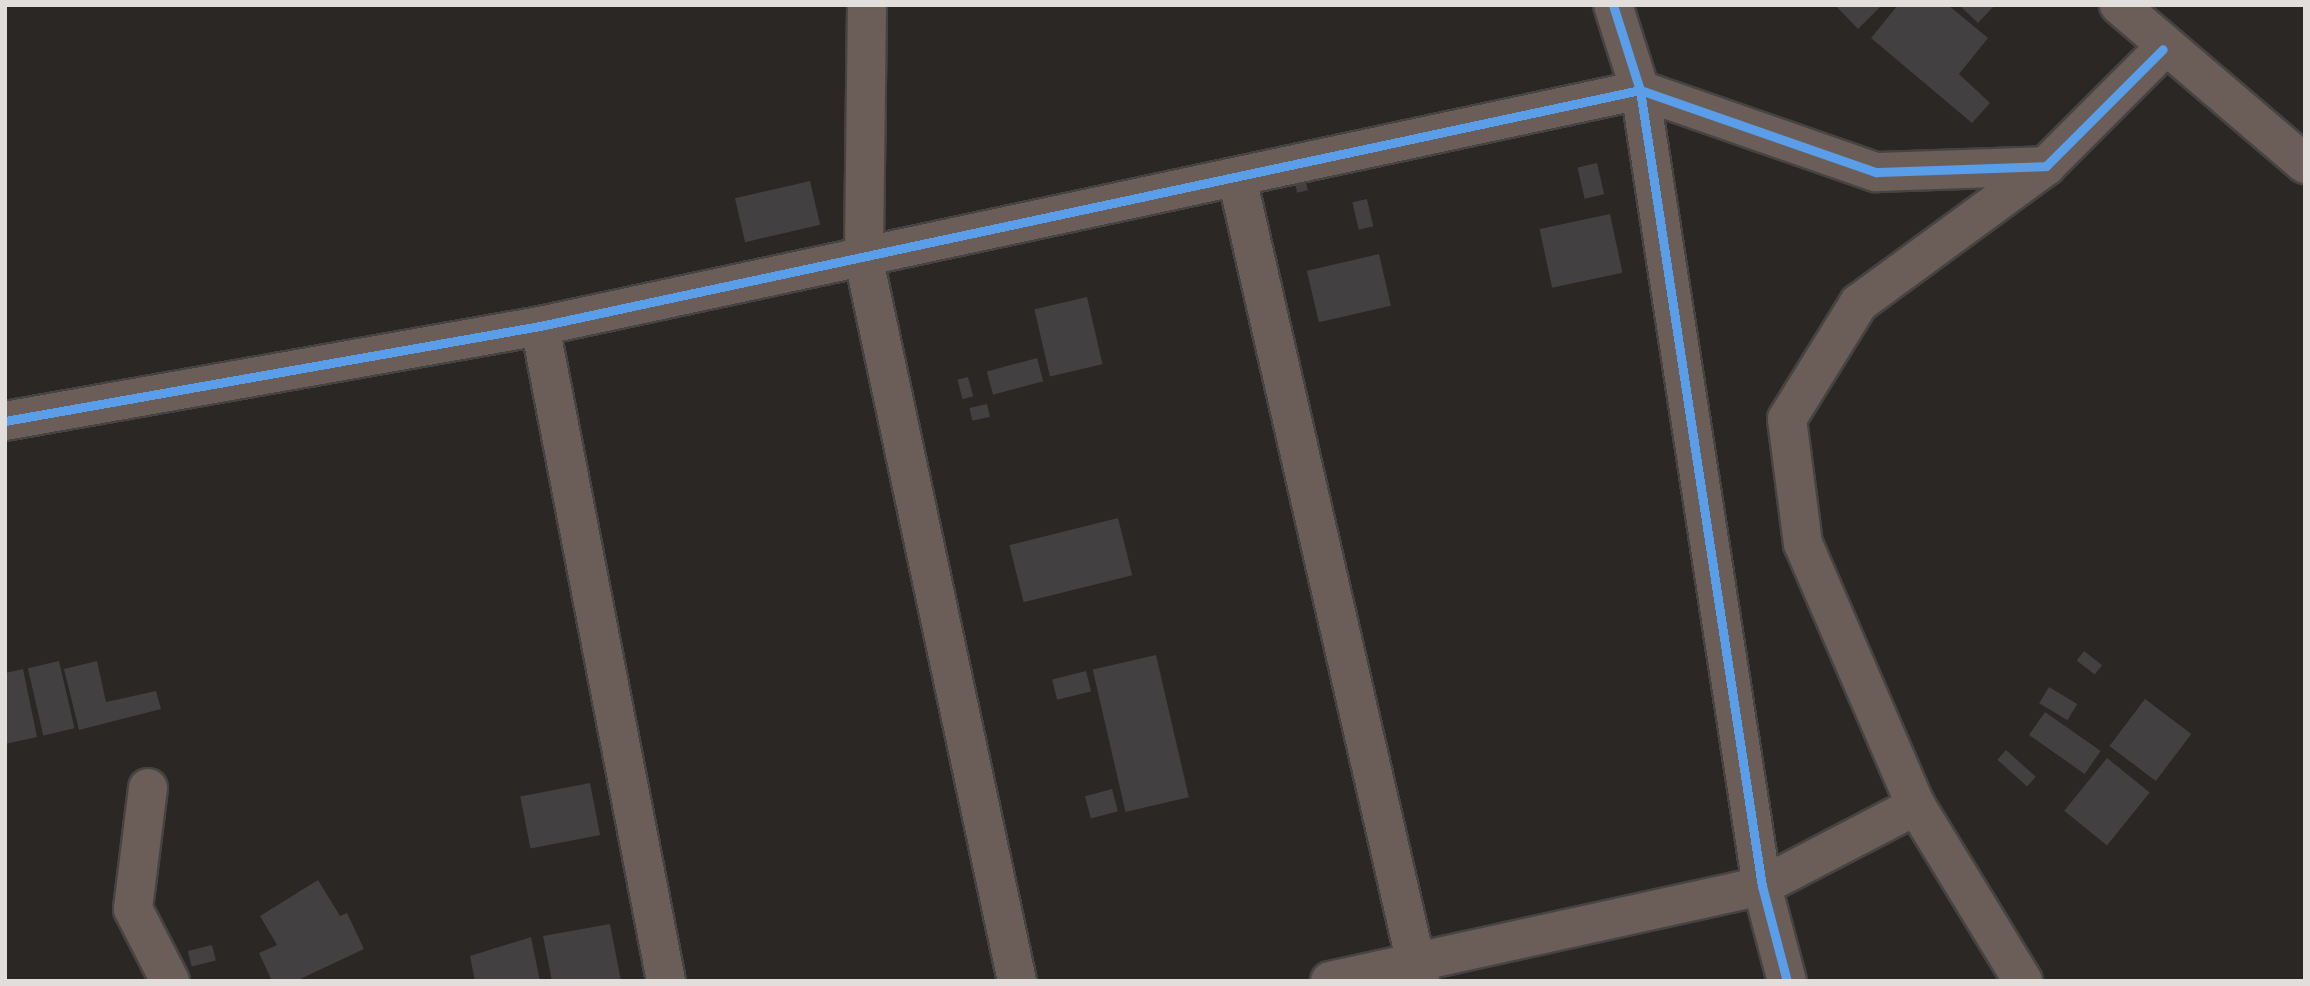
<!DOCTYPE html>
<html>
<head>
<meta charset="utf-8">
<style>
  body { margin:0 }
  #map { position:relative; width:2310px; height:986px; overflow:hidden; background:#2a2725; font-family:"Archivo Narrow",sans-serif }
  div>[style] { position:absolute }
  [style*='--x'] { left:calc(var(--x)*1px); top:calc(var(--y)*1px); width:calc(var(--w)*1px); rotate:calc(var(--a)*1deg) }
  .building>* { inset:0; background:#424040; transform-origin:0 0 }
  .roads { filter:drop-shadow(2px 0 #464443) drop-shadow(-2px 0 #464443) drop-shadow(0 2px #464443) drop-shadow(0 -2px #464443) }
  .minor>* { height:38px; margin:-19px; padding:0 19px; transform-origin:19px; border-radius:19px; background:#6b5d58 }
  .cycleway>* { height:9px; margin:-4.5px; padding:0 4.5px; transform-origin:4.5px; border-radius:4.5px; background:#5a9eea }
  span { translate:-50% -50%; white-space:nowrap; text-align:center; line-height:1.15; -webkit-text-stroke:5px #2c2623; paint-order:stroke }
  .frame { position:absolute; inset:0; border:7px solid #e1dedc; pointer-events:none }
</style>
</head>
<body>
<div id="map">
  <div class="building">
    <i style="clip-path:polygon(1835px 5px,1882px 5px,1858px 29px)"></i>
    <i style="clip-path:polygon(1898px 5px,1948px 5px,1988px 38px,1959px 74px,1990px 103px,1972px 123px,1871px 38px)"></i>
    <i style="clip-path:polygon(1959px 5px,1995px 5px,1978px 23px)"></i>
    <i style="left:1597px;top:163px;width:32px;height:20px;rotate:77deg"></i>
    <i style="left:1302px;top:165px;width:26px;height:11px;rotate:77deg"></i>
    <i style="left:810px;top:181px;width:45px;height:77px;rotate:77deg"></i>
    <i style="left:1367px;top:199px;width:28px;height:15px;rotate:77deg"></i>
    <i style="left:1610px;top:214px;width:60px;height:72px;rotate:78deg"></i>
    <i style="left:1379px;top:254px;width:53px;height:74px;rotate:77deg"></i>
    <i style="left:1087px;top:297px;width:69px;height:54px;rotate:77deg"></i>
    <i style="left:1037px;top:358px;width:24px;height:52px;rotate:75deg"></i>
    <i style="left:968px;top:377px;width:20px;height:11px;rotate:75deg"></i>
    <i style="left:987px;top:404px;width:13px;height:18px;rotate:77deg"></i>
    <i style="left:1118px;top:518px;width:59px;height:112px;rotate:76deg"></i>
    <i style="left:2084px;top:651px;width:23px;height:12px;rotate:38deg"></i>
    <i style="left:1156px;top:655px;width:146px;height:65px;rotate:77deg"></i>
    <i style="left:59px;top:661px;width:69px;height:32px;rotate:77deg"></i>
    <i style="clip-path:polygon(97px 661px,106px 702px,156px 691px,161px 709px,79px 730px,64px 669px)"></i>
    <i style="clip-path:polygon(23px 669px,37px 737px,5px 744px,5px 673px)"></i>
    <i style="left:1086px;top:671px;width:21px;height:35px;rotate:76deg"></i>
    <i style="left:2049px;top:687px;width:33px;height:19px;rotate:31deg"></i>
    <i style="left:2145px;top:699px;width:58px;height:59px;rotate:37deg"></i>
    <i style="left:2045px;top:712px;width:68px;height:28px;rotate:35deg"></i>
    <i style="left:2006px;top:750px;width:40px;height:13px;rotate:42deg"></i>
    <i style="left:2107px;top:758px;width:55px;height:68px;rotate:39deg"></i>
    <i style="left:590px;top:783px;width:53px;height:71px;rotate:79deg"></i>
    <i style="left:1112px;top:789px;width:23px;height:28px;rotate:75deg"></i>
    <i style="clip-path:polygon(318px 880px,340px 916px,347px 913px,364px 949px,296px 981px,272px 981px,259px 953px,277px 945px,260px 916px)"></i>
    <i style="clip-path:polygon(610px 924px,621px 981px,552px 981px,543px 936px)"></i>
    <i style="clip-path:polygon(531px 937px,540px 981px,475px 981px,470px 956px)"></i>
    <i style="left:212px;top:945px;width:16px;height:25px;rotate:76deg"></i>
  </div>
  <div class="roads">
    <div class="minor">
      <i style="--x:867;--y:5;--w:255;--a:90.7"></i>
      <i style="--x:864;--y:260;--w:737;--a:78.02"></i>
      <i style="--x:1613;--y:5;--w:89;--a:72.4"></i>
      <i style="--x:1640;--y:90;--w:805;--a:81.29"></i>
      <i style="--x:1762;--y:886;--w:98;--a:75.3"></i>
      <i style="--x:2119;--y:5;--w:245;--a:40.5"></i>
      <i style="--x:1237;--y:178;--w:824;--a:77.16"></i>
      <i style="--x:540;--y:326;--w:667;--a:79.11"></i>
      <i style="--x:5;--y:421;--w:543;--a:-10.07"></i>
      <i style="--x:540;--y:326;--w:1125;--a:-12.11"></i>
      <i style="--x:1640;--y:90;--w:250;--a:19.2"></i>
      <i style="--x:1876;--y:172;--w:170;--a:-2"></i>
      <i style="--x:2046;--y:166;--w:165;--a:-45"></i>
      <i style="--x:148;--y:788;--w:122;--a:97.1"></i>
      <i style="--x:133;--y:909;--w:81;--a:62.8"></i>
      <i style="--x:1330;--y:981;--w:442;--a:-12.4"></i>
      <i style="--x:1762;--y:886;--w:174;--a:-27.5"></i>
      <i style="--x:2023;--y:981;--w:205;--a:-121.4"></i>
      <i style="--x:1916;--y:806;--w:285;--a:-113.3"></i>
      <i style="--x:1803;--y:544;--w:126;--a:-97.3"></i>
      <i style="--x:1787;--y:419;--w:137;--a:-58.2"></i>
      <i style="--x:1859;--y:303;--w:232;--a:-36.2"></i>
    </div>
  </div>
  <div class="cycleway">
    <i style="--x:1613;--y:5;--w:89;--a:72.4"></i>
    <i style="--x:1640;--y:90;--w:805;--a:81.29"></i>
    <i style="--x:1762;--y:886;--w:98;--a:75.3"></i>
    <i style="--x:5;--y:421;--w:543;--a:-10.07"></i>
    <i style="--x:540;--y:326;--w:1125;--a:-12.11"></i>
    <i style="--x:1640;--y:90;--w:250;--a:19.2"></i>
    <i style="--x:1876;--y:172;--w:170;--a:-2"></i>
    <i style="--x:2046;--y:166;--w:165;--a:-45"></i>
  </div>
  <div class="frame"></div>
</div>
</body>
</html>
